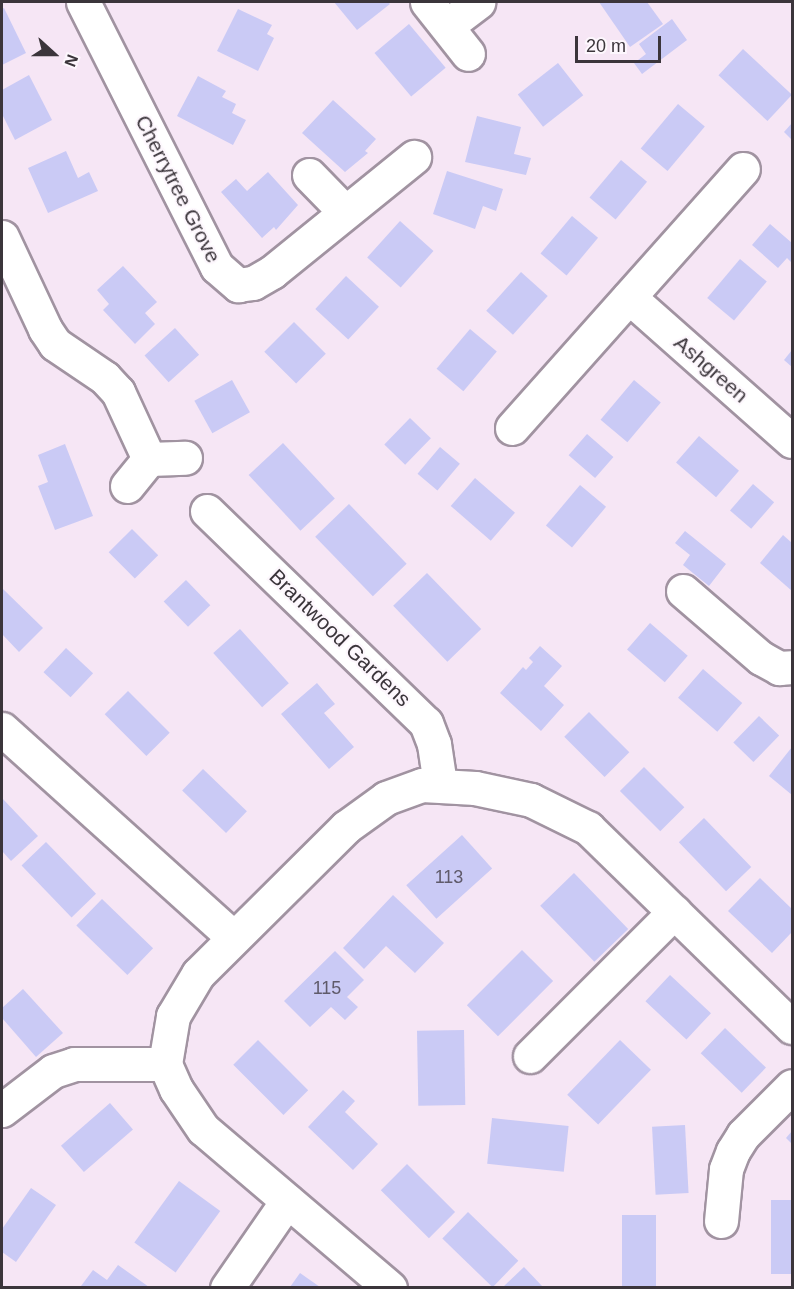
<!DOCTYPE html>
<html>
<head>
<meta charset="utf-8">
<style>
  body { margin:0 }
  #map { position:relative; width:794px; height:1289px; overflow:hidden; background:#f6e6f5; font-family:Arial,sans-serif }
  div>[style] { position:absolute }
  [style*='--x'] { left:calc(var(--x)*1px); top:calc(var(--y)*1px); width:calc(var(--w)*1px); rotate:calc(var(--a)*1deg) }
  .building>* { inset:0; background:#cacaf5; transform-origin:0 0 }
  .roads { filter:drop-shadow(2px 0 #a193a1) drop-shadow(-2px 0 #a193a1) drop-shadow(0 2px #a193a1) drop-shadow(0 -2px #a193a1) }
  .minor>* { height:33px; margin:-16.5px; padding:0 16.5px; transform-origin:16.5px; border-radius:16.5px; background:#fff }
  span { translate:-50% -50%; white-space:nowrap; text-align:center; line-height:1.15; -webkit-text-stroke:4.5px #fdf7fd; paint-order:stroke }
  .number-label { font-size:18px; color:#5f5a6a }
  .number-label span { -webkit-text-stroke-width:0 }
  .street-label { font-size:21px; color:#3b353b }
  .frame { position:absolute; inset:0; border:3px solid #3b353b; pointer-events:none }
  .north { position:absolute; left:24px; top:24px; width:60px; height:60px; -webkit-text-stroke:4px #fdf7fd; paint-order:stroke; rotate:111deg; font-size:16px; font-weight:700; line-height:24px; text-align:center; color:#3b353b }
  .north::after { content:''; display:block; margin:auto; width:21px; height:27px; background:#3b353b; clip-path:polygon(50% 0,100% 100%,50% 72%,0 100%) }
  .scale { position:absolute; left:575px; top:36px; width:86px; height:27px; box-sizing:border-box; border:3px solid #3b353b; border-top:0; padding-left:8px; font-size:18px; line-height:21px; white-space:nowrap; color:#3b353b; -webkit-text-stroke:4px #fdf7fd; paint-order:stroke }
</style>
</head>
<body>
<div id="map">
  <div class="building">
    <i style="clip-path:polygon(334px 2px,388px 2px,390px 4px,357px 30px)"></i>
    <i style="clip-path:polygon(599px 2px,647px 2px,663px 24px,630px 47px)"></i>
    <i style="clip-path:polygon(4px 8px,26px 53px,2px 65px,2px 9px)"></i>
    <i style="clip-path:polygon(238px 9px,272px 25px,267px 34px,274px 38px,258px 71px,217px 51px)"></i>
    <i style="clip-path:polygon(672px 19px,687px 40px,642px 74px,634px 63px,646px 54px,639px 44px)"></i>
    <i style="left:409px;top:24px;width:57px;height:45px;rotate:50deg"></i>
    <i style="left:743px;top:49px;width:67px;height:36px;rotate:43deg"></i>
    <i style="left:558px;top:63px;width:41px;height:51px;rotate:52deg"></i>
    <i style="clip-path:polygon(29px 75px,52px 120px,15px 140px,2px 114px,2px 90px)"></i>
    <i style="clip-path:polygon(198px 76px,226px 91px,222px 97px,236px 104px,232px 113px,246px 120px,233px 145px,177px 116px)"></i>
    <i style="clip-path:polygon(333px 100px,376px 139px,365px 151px,368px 153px,345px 172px,302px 133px)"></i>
    <i style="left:678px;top:104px;width:35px;height:58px;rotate:40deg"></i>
    <i style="clip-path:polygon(477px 116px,521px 127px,514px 154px,531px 158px,526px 175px,465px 162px)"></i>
    <i style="clip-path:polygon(792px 123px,792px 140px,784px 132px)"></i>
    <i style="clip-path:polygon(66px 151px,78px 178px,89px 172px,98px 191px,48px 213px,28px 168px)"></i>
    <i style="left:621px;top:160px;width:34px;height:49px;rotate:40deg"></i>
    <i style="clip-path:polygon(447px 171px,503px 189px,496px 211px,483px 206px,475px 229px,433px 214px)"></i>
    <i style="clip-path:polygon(268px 172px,298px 205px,276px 230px,274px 227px,262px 238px,221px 192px,236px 179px,247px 191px)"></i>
    <i style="left:572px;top:216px;width:34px;height:49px;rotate:40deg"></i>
    <i style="left:400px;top:221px;width:45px;height:49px;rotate:42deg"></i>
    <i style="clip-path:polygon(770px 224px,792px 243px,792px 263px,787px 258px,778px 268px,752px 245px)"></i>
    <i style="left:740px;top:259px;width:35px;height:51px;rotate:40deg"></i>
    <i style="clip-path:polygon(123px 266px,157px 302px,145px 313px,155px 324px,135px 344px,103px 310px,109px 304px,97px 290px)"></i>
    <i style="left:521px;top:272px;width:36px;height:52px;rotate:42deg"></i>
    <i style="left:346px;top:276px;width:45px;height:45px;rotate:43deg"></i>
    <i style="left:294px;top:322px;width:45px;height:42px;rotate:45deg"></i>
    <i style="left:175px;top:328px;width:36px;height:41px;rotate:48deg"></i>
    <i style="left:470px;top:329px;width:35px;height:52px;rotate:40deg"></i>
    <i style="clip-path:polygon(792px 350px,792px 367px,784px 360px)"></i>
    <i style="left:232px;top:380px;width:37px;height:43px;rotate:61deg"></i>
    <i style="left:634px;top:380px;width:35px;height:52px;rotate:40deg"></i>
    <i style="left:410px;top:418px;width:29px;height:37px;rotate:44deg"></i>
    <i style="left:587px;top:434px;width:35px;height:28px;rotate:41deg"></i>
    <i style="left:699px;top:436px;width:53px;height:35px;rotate:41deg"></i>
    <i style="left:283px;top:443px;width:76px;height:47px;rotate:47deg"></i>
    <i style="clip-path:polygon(65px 444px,93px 516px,55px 530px,38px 486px,48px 482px,38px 455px)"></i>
    <i style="left:440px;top:447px;width:26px;height:35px;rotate:40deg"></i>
    <i style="left:475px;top:478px;width:53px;height:37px;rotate:41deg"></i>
    <i style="left:753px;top:484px;width:28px;height:35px;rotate:41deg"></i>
    <i style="left:580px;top:485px;width:34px;height:53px;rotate:40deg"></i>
    <i style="left:349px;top:504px;width:83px;height:47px;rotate:46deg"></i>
    <i style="left:132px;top:529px;width:37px;height:33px;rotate:45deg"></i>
    <i style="clip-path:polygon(685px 531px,726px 564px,709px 586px,683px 565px,690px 555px,675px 543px)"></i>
    <i style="clip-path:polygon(783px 535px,792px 543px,792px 591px,760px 563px)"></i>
    <i style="left:427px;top:573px;width:78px;height:47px;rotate:46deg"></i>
    <i style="left:186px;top:580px;width:35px;height:31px;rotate:46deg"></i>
    <i style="clip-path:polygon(3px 589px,43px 628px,19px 652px,2px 634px)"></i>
    <i style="left:650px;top:623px;width:50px;height:35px;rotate:41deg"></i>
    <i style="left:240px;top:629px;width:73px;height:36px;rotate:48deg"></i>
    <i style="clip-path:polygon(540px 646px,562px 666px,544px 686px,564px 705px,541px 731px,500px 693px,523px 667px,526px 670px,533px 662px,529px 658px)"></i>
    <i style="left:66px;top:648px;width:37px;height:33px;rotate:43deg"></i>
    <i style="left:703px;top:669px;width:52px;height:38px;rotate:41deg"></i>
    <i style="clip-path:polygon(317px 683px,335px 704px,324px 713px,354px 747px,329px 769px,281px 714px)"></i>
    <i style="left:128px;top:691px;width:59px;height:33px;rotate:45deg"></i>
    <i style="left:589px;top:712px;width:57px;height:35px;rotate:45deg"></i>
    <i style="left:759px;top:716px;width:28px;height:37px;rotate:44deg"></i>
    <i style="clip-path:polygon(792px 747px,792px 795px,769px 776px)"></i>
    <i style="left:644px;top:767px;width:57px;height:34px;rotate:45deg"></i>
    <i style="left:203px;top:769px;width:61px;height:30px;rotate:44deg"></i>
    <i style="clip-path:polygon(2px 798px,38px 836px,11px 861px,2px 851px)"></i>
    <i style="left:704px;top:818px;width:68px;height:35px;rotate:46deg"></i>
    <i style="left:462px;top:835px;width:45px;height:75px;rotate:48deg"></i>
    <i style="left:46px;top:842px;width:72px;height:34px;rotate:46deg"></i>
    <i style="left:574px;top:873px;width:78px;height:47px;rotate:46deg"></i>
    <i style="clip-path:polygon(760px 878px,792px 909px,792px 932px,772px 953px,728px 911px)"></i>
    <i style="clip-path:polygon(393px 895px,444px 943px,415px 973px,386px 946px,364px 969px,343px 948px)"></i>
    <i style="left:102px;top:899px;width:71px;height:37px;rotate:44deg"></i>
    <i style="left:522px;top:950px;width:44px;height:78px;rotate:45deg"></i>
    <i style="clip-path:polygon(335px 951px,364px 980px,347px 997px,358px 1007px,345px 1020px,331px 1007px,310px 1027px,284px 1001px)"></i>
    <i style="left:670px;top:975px;width:56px;height:36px;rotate:43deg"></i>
    <i style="clip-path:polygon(23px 989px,63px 1033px,36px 1057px,2px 1018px,2px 1008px)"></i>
    <i style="left:725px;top:1028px;width:57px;height:35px;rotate:44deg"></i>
    <i style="left:464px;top:1030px;width:75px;height:47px;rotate:89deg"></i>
    <i style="left:258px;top:1040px;width:71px;height:35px;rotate:45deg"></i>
    <i style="left:620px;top:1040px;width:43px;height:76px;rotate:44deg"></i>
    <i style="clip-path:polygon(343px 1090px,355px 1101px,345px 1112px,378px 1144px,353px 1170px,308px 1127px)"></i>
    <i style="left:110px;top:1103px;width:35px;height:65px;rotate:49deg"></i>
    <i style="left:492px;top:1118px;width:77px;height:46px;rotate:6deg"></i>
    <i style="left:685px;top:1125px;width:68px;height:33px;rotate:87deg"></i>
    <i style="clip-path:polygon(792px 1131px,792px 1144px,786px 1138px)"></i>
    <i style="left:407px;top:1164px;width:68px;height:37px;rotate:45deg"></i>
    <i style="left:179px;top:1181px;width:51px;height:76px;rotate:36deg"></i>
    <i style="clip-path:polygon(31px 1188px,56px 1205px,16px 1262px,2px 1252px,2px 1229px)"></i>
    <i style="left:771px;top:1200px;width:21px;height:74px"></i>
    <i style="left:468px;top:1212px;width:70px;height:37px;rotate:44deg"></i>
    <i style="left:622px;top:1215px;width:34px;height:72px"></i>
    <i style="clip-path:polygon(118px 1265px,149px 1287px,81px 1286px,93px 1270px,107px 1280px)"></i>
    <i style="clip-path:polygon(524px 1267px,543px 1287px,503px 1287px)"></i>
    <i style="clip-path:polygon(300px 1273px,320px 1287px,290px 1287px)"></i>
  </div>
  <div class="roads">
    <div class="minor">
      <i style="--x:83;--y:2;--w:297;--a:63.2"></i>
      <i style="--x:217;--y:267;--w:28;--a:41"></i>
      <i style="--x:238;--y:285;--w:15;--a:-8"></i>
      <i style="--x:253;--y:283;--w:22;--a:-30"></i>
      <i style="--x:272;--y:272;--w:183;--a:-39"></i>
      <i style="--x:427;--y:2;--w:66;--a:51.7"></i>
      <i style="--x:448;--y:25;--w:38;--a:-37"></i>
      <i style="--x:309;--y:175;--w:50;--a:45.8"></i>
      <i style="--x:2;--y:237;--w:102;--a:64.9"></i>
      <i style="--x:45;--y:329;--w:18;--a:56"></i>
      <i style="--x:55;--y:344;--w:60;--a:34.2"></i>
      <i style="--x:105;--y:378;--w:19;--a:47"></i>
      <i style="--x:118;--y:392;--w:74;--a:65.2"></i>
      <i style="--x:629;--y:297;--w:217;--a:41.5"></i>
      <i style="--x:512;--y:428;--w:347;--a:-48.3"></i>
      <i style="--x:127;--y:486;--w:35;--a:-51"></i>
      <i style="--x:149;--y:459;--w:36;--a:-2"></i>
      <i style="--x:207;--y:511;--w:305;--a:44.1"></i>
      <i style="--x:426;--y:723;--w:22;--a:69"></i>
      <i style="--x:434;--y:744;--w:40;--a:81.5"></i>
      <i style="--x:683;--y:591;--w:103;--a:40.7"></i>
      <i style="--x:761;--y:658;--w:21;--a:29"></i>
      <i style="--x:779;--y:668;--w:13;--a:-4"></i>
      <i style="--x:2;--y:729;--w:311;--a:42"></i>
      <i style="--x:530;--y:1056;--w:204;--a:-45"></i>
      <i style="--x:2;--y:1110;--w:64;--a:-37.4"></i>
      <i style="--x:53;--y:1071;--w:22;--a:-18"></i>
      <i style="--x:74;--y:1064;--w:91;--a:0"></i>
      <i style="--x:721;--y:1221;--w:52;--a:-84.5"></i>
      <i style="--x:726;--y:1169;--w:19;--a:-69"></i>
      <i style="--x:733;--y:1151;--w:19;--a:-58"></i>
      <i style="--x:743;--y:1135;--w:69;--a:-45"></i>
      <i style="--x:227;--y:1288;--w:106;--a:-55.4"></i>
      <i style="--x:390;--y:1288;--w:245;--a:-139.6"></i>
      <i style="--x:203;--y:1129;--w:48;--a:-124"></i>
      <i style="--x:176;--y:1089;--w:27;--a:-114"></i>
      <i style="--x:165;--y:1064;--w:49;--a:-80.5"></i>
      <i style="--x:173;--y:1016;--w:49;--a:-59.2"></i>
      <i style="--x:198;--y:974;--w:209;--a:-44.8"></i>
      <i style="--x:346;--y:827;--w:49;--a:-35.9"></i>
      <i style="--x:386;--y:798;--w:38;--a:-20"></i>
      <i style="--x:422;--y:785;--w:53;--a:3.2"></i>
      <i style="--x:475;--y:788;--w:57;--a:12.1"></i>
      <i style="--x:531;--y:800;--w:64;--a:26.2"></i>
      <i style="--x:588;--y:828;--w:285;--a:44.3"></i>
    </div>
  </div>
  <div class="number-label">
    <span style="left:449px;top:877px">113</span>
    <span style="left:327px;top:988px">115</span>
  </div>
  <div class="street-label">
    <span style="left:178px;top:189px;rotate:63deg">Cherrytree Grove</span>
    <span style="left:711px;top:369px;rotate:41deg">Ashgreen</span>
    <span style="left:340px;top:638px;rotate:44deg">Brantwood Gardens</span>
  </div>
  <div class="frame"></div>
  <div class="north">N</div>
  <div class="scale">20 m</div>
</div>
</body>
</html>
